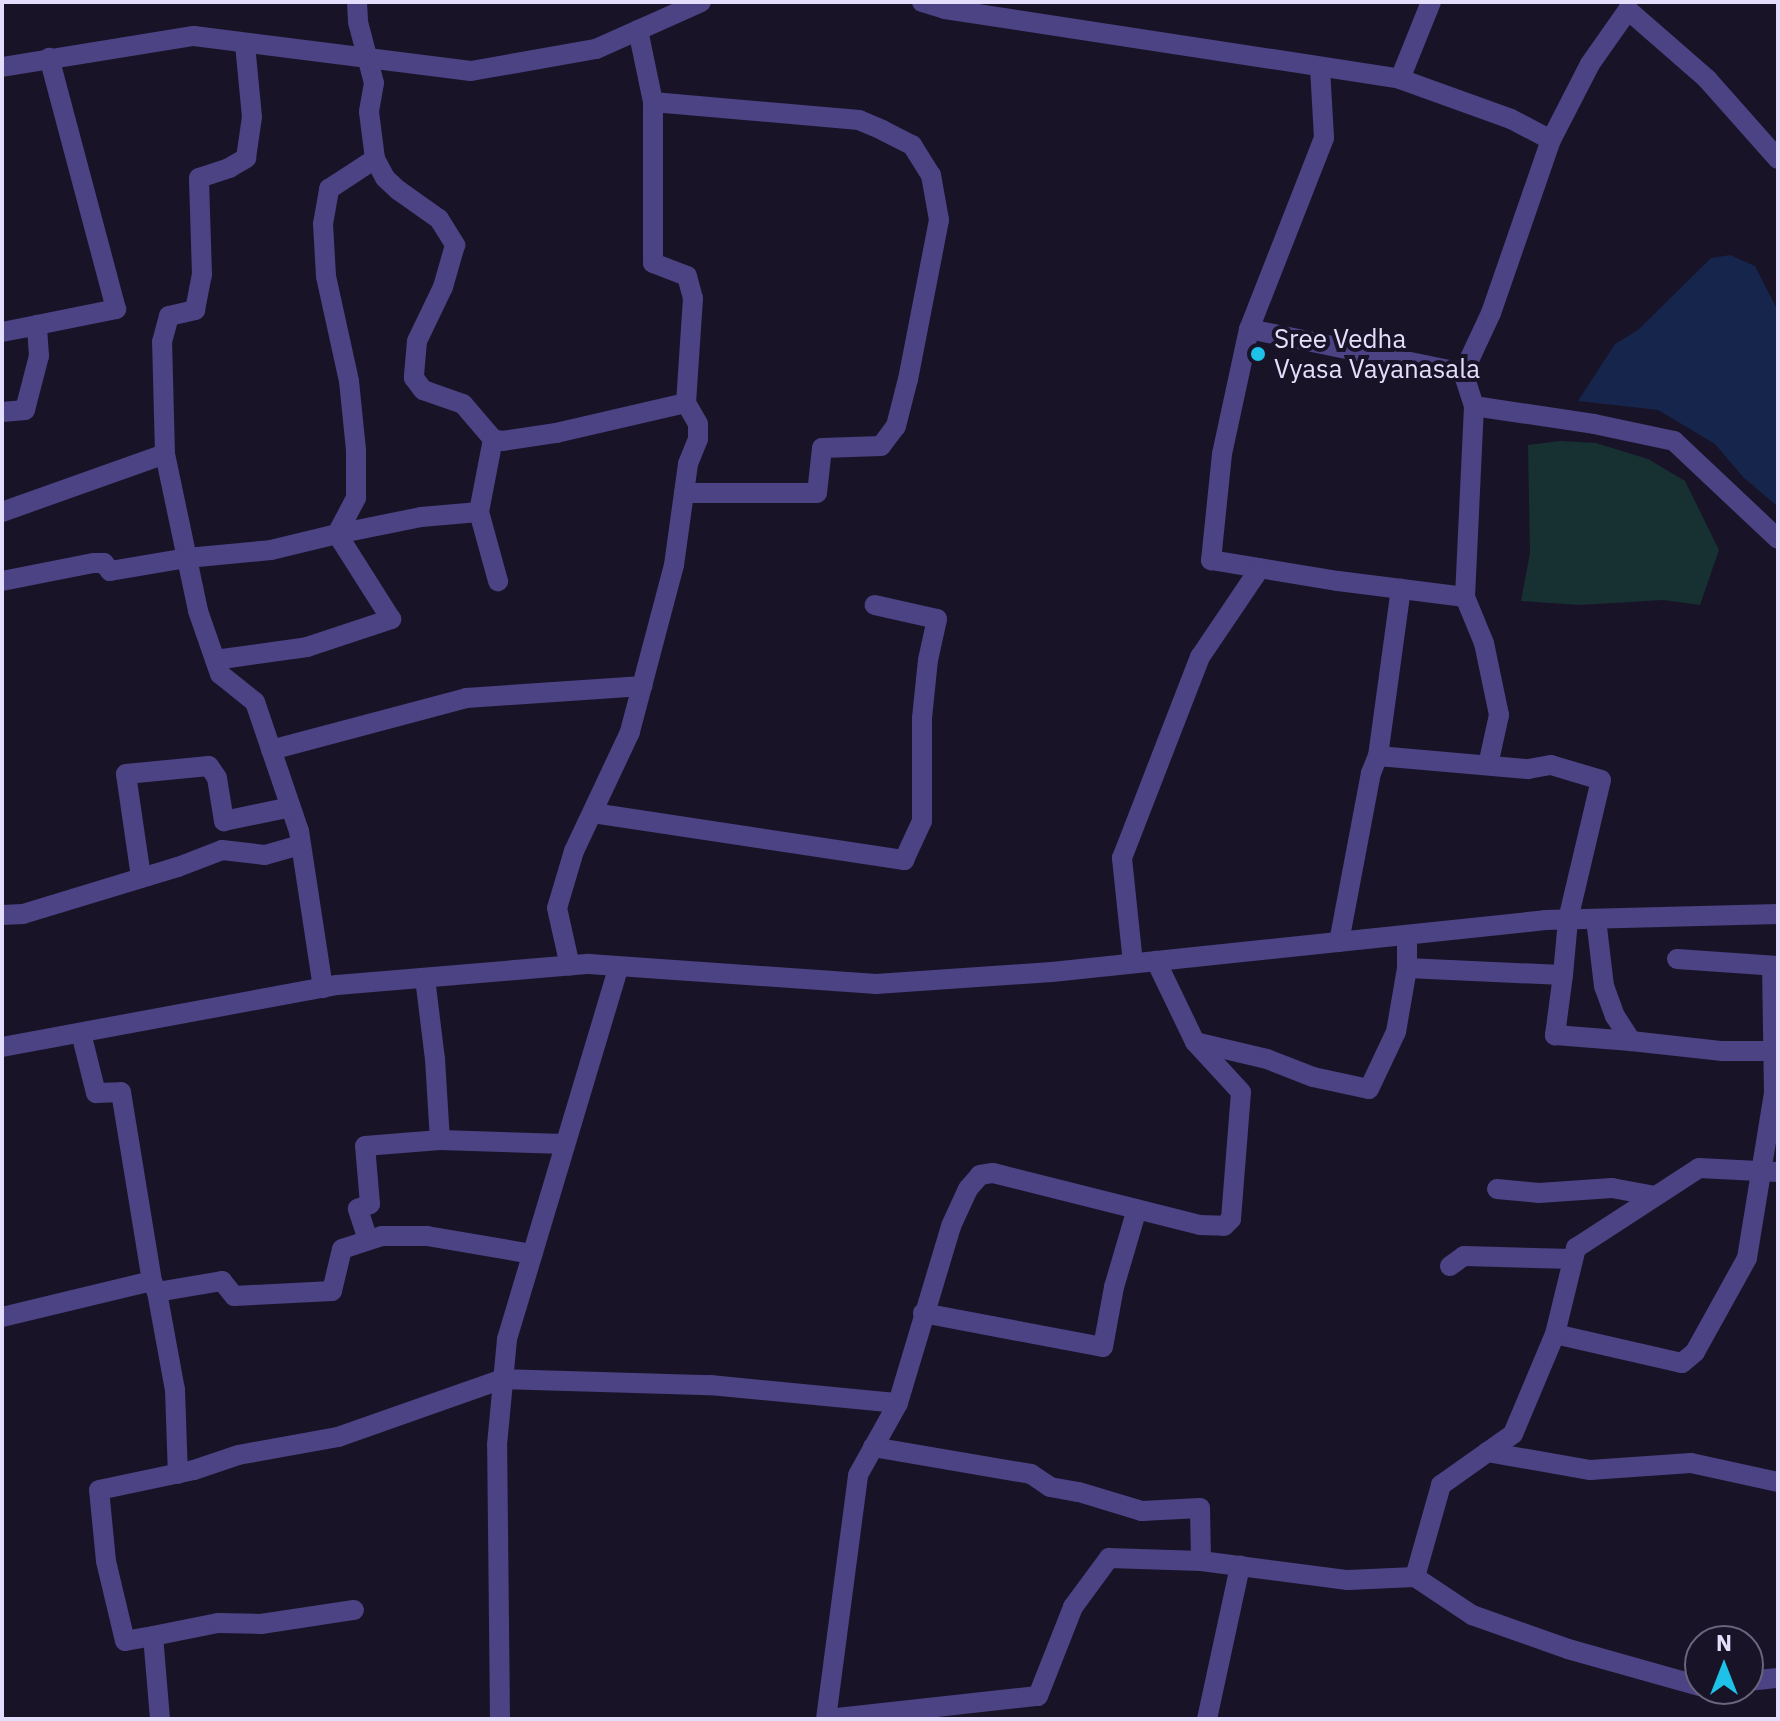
<!DOCTYPE html>
<html>
<head>
<meta charset="utf-8">
<style>
  body { margin:0 }
  #map { position:relative; width:1780px; height:1721px; overflow:hidden; background:#191328; font-family:"IBM Plex Sans",sans-serif }
  div>[style] { position:absolute }
  [style*='--x'] { left:calc(var(--x)*1px); top:calc(var(--y)*1px); width:calc(var(--w)*1px); rotate:calc(var(--a)*1deg) }
  .green>* { inset:0; background:#173032 }
  .water>* { inset:0; background:#15254b }
  .minor>* { height:20px; margin:-10px; padding:0 10px; transform-origin:10px; border-radius:10px; background:#4b4383 }
  .dots>* { width:22px; height:22px; translate:-50% -50%; box-sizing:border-box; border:4px solid #191328; border-radius:50% }
  span { translate:-50% -50%; white-space:nowrap; text-align:center; line-height:1.15; -webkit-text-stroke:8px #191328; paint-order:stroke }
  .poi-label { font-size:26px; color:#e4defc }
  .left { translate:0 -50%; text-align:left }
  .frame { position:absolute; inset:0; border:4px solid #e4defc; pointer-events:none }
  .north { position:absolute; left:1684px; top:1625px; width:80px; height:80px; box-sizing:border-box; background:#191328; border:2px solid #6a647d; border-radius:50%; rotate:0deg; font-size:22px; font-weight:700; line-height:32px; text-align:center; color:#e4defc }
  .north::after { content:''; display:block; margin:auto; width:28px; height:36px; background:#1ec2e8; clip-path:polygon(50% 0,100% 100%,50% 72%,0 100%) }
</style>
</head>
<body>
<div id="map">
  <div class="green">
    <i style="clip-path:polygon(1560px 441px,1596px 443px,1648px 459px,1685px 481px,1719px 550px,1700px 605px,1663px 600px,1580px 605px,1521px 601px,1530px 553px,1528px 445px)"></i>
  </div>
  <div class="water">
    <i style="clip-path:polygon(1730px 255px,1755px 266px,1778px 311px,1776px 505px,1743px 477px,1715px 444px,1658px 410px,1578px 401px,1615px 344px,1638px 330px,1711px 258px)"></i>
  </div>
  <div class="minor">
    <i style="--x:357;--y:2;--w:20;--a:87"></i>
    <i style="--x:358;--y:22;--w:63;--a:75.3"></i>
    <i style="--x:374;--y:83;--w:29;--a:100"></i>
    <i style="--x:369;--y:112;--w:47;--a:82.7"></i>
    <i style="--x:375;--y:159;--w:21;--a:62"></i>
    <i style="--x:385;--y:178;--w:18;--a:43"></i>
    <i style="--x:398;--y:190;--w:50;--a:35.3"></i>
    <i style="--x:439;--y:219;--w:31;--a:58"></i>
    <i style="--x:455;--y:245;--w:44;--a:105.9"></i>
    <i style="--x:443;--y:287;--w:60;--a:115.7"></i>
    <i style="--x:417;--y:341;--w:37;--a:95"></i>
    <i style="--x:414;--y:378;--w:15;--a:53"></i>
    <i style="--x:423;--y:390;--w:42;--a:19.3"></i>
    <i style="--x:463;--y:404;--w:46;--a:49.4"></i>
    <i style="--x:493;--y:439;--w:9;--a:13"></i>
    <i style="--x:502;--y:441;--w:55;--a:-8.4"></i>
    <i style="--x:556;--y:433;--w:133;--a:-13"></i>
    <i style="--x:686;--y:403;--w:24;--a:60"></i>
    <i style="--x:698;--y:424;--w:15;--a:90"></i>
    <i style="--x:698;--y:439;--w:27;--a:112"></i>
    <i style="--x:688;--y:464;--w:102;--a:97.9"></i>
    <i style="--x:674;--y:565;--w:173;--a:104.8"></i>
    <i style="--x:630;--y:732;--w:132;--a:115.2"></i>
    <i style="--x:574;--y:851;--w:59;--a:106.6"></i>
    <i style="--x:557;--y:908;--w:59;--a:77.4"></i>
    <i style="--x:922;--y:2;--w:24;--a:17"></i>
    <i style="--x:945;--y:9;--w:460;--a:8.7"></i>
    <i style="--x:1400;--y:79;--w:118;--a:19.8"></i>
    <i style="--x:1511;--y:119;--w:45;--a:27.7"></i>
    <i style="--x:1551;--y:140;--w:85;--a:-62.8"></i>
    <i style="--x:1590;--y:64;--w:66;--a:-54.9"></i>
    <i style="--x:1628;--y:10;--w:105;--a:41.1"></i>
    <i style="--x:1707;--y:79;--w:107;--a:48.4"></i>
    <i style="--x:638;--y:30;--w:74;--a:78.2"></i>
    <i style="--x:653;--y:102;--w:161;--a:90"></i>
    <i style="--x:653;--y:263;--w:36;--a:21"></i>
    <i style="--x:687;--y:276;--w:23;--a:75"></i>
    <i style="--x:693;--y:298;--w:105;--a:93.8"></i>
    <i style="--x:2;--y:67;--w:194;--a:-9.2"></i>
    <i style="--x:194;--y:36;--w:279;--a:7.2"></i>
    <i style="--x:471;--y:71;--w:127;--a:-10"></i>
    <i style="--x:596;--y:49;--w:115;--a:-24.1"></i>
    <i style="--x:1320;--y:68;--w:70;--a:86.7"></i>
    <i style="--x:1324;--y:138;--w:205;--a:111.4"></i>
    <i style="--x:1249;--y:329;--w:128;--a:102.2"></i>
    <i style="--x:1222;--y:454;--w:107;--a:95.9"></i>
    <i style="--x:1211;--y:560;--w:129;--a:9.4"></i>
    <i style="--x:1338;--y:581;--w:128;--a:7.2"></i>
    <i style="--x:1465;--y:597;--w:191;--a:-87.3"></i>
    <i style="--x:1474;--y:406;--w:121;--a:8.5"></i>
    <i style="--x:1594;--y:424;--w:82;--a:12"></i>
    <i style="--x:1674;--y:441;--w:143;--a:43.3"></i>
    <i style="--x:1400;--y:79;--w:83;--a:-68.1"></i>
    <i style="--x:653;--y:102;--w:207;--a:5"></i>
    <i style="--x:859;--y:120;--w:25;--a:23"></i>
    <i style="--x:882;--y:130;--w:34;--a:27"></i>
    <i style="--x:912;--y:145;--w:36;--a:58"></i>
    <i style="--x:931;--y:175;--w:46;--a:79.9"></i>
    <i style="--x:939;--y:220;--w:162;--a:101"></i>
    <i style="--x:908;--y:379;--w:49;--a:104.3"></i>
    <i style="--x:896;--y:426;--w:25;--a:127"></i>
    <i style="--x:881;--y:446;--w:59;--a:178.1"></i>
    <i style="--x:822;--y:448;--w:45;--a:96.3"></i>
    <i style="--x:817;--y:493;--w:133;--a:180"></i>
    <i style="--x:1249;--y:329;--w:218;--a:11.6"></i>
    <i style="--x:2;--y:332;--w:36;--a:-11"></i>
    <i style="--x:1474;--y:406;--w:35;--a:-108"></i>
    <i style="--x:1463;--y:373;--w:66;--a:-65"></i>
    <i style="--x:1491;--y:313;--w:183;--a:-70.9"></i>
    <i style="--x:2;--y:412;--w:23;--a:-5"></i>
    <i style="--x:25;--y:410;--w:56;--a:-75.5"></i>
    <i style="--x:39;--y:356;--w:31;--a:-94"></i>
    <i style="--x:37;--y:325;--w:81;--a:-11.4"></i>
    <i style="--x:116;--y:309;--w:260;--a:-104.9"></i>
    <i style="--x:493;--y:439;--w:74;--a:100.9"></i>
    <i style="--x:479;--y:512;--w:72;--a:74.6"></i>
    <i style="--x:165;--y:454;--w:112;--a:-91.5"></i>
    <i style="--x:162;--y:342;--w:27;--a:-75"></i>
    <i style="--x:169;--y:316;--w:27;--a:-13"></i>
    <i style="--x:195;--y:310;--w:36;--a:-79"></i>
    <i style="--x:202;--y:275;--w:97;--a:-91.8"></i>
    <i style="--x:199;--y:178;--w:32;--a:-18"></i>
    <i style="--x:229;--y:168;--w:20;--a:-30"></i>
    <i style="--x:246;--y:158;--w:41;--a:-81.7"></i>
    <i style="--x:252;--y:117;--w:73;--a:-95.5"></i>
    <i style="--x:2;--y:512;--w:173;--a:-19.6"></i>
    <i style="--x:165;--y:454;--w:160;--a:78.1"></i>
    <i style="--x:198;--y:611;--w:67;--a:70.8"></i>
    <i style="--x:220;--y:674;--w:45;--a:38.7"></i>
    <i style="--x:255;--y:702;--w:136;--a:71.2"></i>
    <i style="--x:299;--y:831;--w:159;--a:81.3"></i>
    <i style="--x:2;--y:581;--w:93;--a:-11.2"></i>
    <i style="--x:93;--y:563;--w:11;--a:0"></i>
    <i style="--x:104;--y:563;--w:10;--a:53"></i>
    <i style="--x:110;--y:571;--w:78;--a:-9.6"></i>
    <i style="--x:187;--y:558;--w:84;--a:-5.4"></i>
    <i style="--x:271;--y:550;--w:68;--a:-13.6"></i>
    <i style="--x:337;--y:534;--w:41;--a:-62.2"></i>
    <i style="--x:356;--y:498;--w:48;--a:-90"></i>
    <i style="--x:356;--y:450;--w:69;--a:-95.8"></i>
    <i style="--x:349;--y:381;--w:107;--a:-102.4"></i>
    <i style="--x:326;--y:276;--w:52;--a:-93.3"></i>
    <i style="--x:323;--y:224;--w:36;--a:-80"></i>
    <i style="--x:329;--y:189;--w:55;--a:-33.1"></i>
    <i style="--x:1465;--y:597;--w:50;--a:67.6"></i>
    <i style="--x:1484;--y:643;--w:74;--a:78.2"></i>
    <i style="--x:1499;--y:715;--w:51;--a:102.4"></i>
    <i style="--x:215;--y:660;--w:93;--a:-8"></i>
    <i style="--x:307;--y:647;--w:89;--a:-18.4"></i>
    <i style="--x:391;--y:619;--w:101;--a:-122.4"></i>
    <i style="--x:337;--y:534;--w:86;--a:-11.4"></i>
    <i style="--x:421;--y:517;--w:58;--a:-4.9"></i>
    <i style="--x:271;--y:750;--w:202;--a:-14.9"></i>
    <i style="--x:466;--y:698;--w:177;--a:-3.9"></i>
    <i style="--x:1378;--y:756;--w:151;--a:5"></i>
    <i style="--x:1528;--y:769;--w:23;--a:-10"></i>
    <i style="--x:1551;--y:765;--w:52;--a:16.7"></i>
    <i style="--x:1601;--y:780;--w:144;--a:103.3"></i>
    <i style="--x:1568;--y:920;--w:55;--a:95.2"></i>
    <i style="--x:593;--y:813;--w:315;--a:8.6"></i>
    <i style="--x:904;--y:860;--w:43;--a:-65.2"></i>
    <i style="--x:922;--y:821;--w:103;--a:-90"></i>
    <i style="--x:922;--y:718;--w:58;--a:-84.1"></i>
    <i style="--x:928;--y:660;--w:42;--a:-77.6"></i>
    <i style="--x:937;--y:619;--w:64;--a:-167.3"></i>
    <i style="--x:141;--y:877;--w:104;--a:-98.3"></i>
    <i style="--x:126;--y:774;--w:83;--a:-5.5"></i>
    <i style="--x:209;--y:766;--w:14;--a:56"></i>
    <i style="--x:217;--y:778;--w:44;--a:80.8"></i>
    <i style="--x:224;--y:821;--w:68;--a:-11.8"></i>
    <i style="--x:2;--y:915;--w:21;--a:-3"></i>
    <i style="--x:23;--y:914;--w:162;--a:-16.9"></i>
    <i style="--x:178;--y:867;--w:47;--a:-21.1"></i>
    <i style="--x:222;--y:850;--w:43;--a:6.6"></i>
    <i style="--x:265;--y:855;--w:37;--a:-16"></i>
    <i style="--x:1596;--y:919;--w:67;--a:83.2"></i>
    <i style="--x:1604;--y:986;--w:32;--a:70"></i>
    <i style="--x:1615;--y:1016;--w:30;--a:57"></i>
    <i style="--x:1631;--y:1041;--w:92;--a:6.3"></i>
    <i style="--x:1722;--y:1051;--w:56;--a:0"></i>
    <i style="--x:1339;--y:942;--w:172;--a:-79.3"></i>
    <i style="--x:1371;--y:773;--w:18;--a:-68"></i>
    <i style="--x:1378;--y:756;--w:169;--a:-82.2"></i>
    <i style="--x:1677;--y:959;--w:101;--a:4"></i>
    <i style="--x:1133;--y:963;--w:106;--a:-96"></i>
    <i style="--x:1122;--y:858;--w:216;--a:-68.8"></i>
    <i style="--x:1200;--y:657;--w:107;--a:-56"></i>
    <i style="--x:1407;--y:968;--w:156;--a:2.6"></i>
    <i style="--x:1563;--y:975;--w:61;--a:97.6"></i>
    <i style="--x:1555;--y:1035;--w:76;--a:4.5"></i>
    <i style="--x:425;--y:978;--w:82;--a:83"></i>
    <i style="--x:435;--y:1059;--w:81;--a:86.5"></i>
    <i style="--x:440;--y:1140;--w:125;--a:1.8"></i>
    <i style="--x:81;--y:1033;--w:62;--a:76"></i>
    <i style="--x:96;--y:1093;--w:25;--a:-2"></i>
    <i style="--x:121;--y:1092;--w:192;--a:80.7"></i>
    <i style="--x:1195;--y:1042;--w:74;--a:13.3"></i>
    <i style="--x:1267;--y:1059;--w:49;--a:21.4"></i>
    <i style="--x:1313;--y:1077;--w:57;--a:12.1"></i>
    <i style="--x:1369;--y:1089;--w:63;--a:-64.7"></i>
    <i style="--x:1396;--y:1032;--w:65;--a:-80.2"></i>
    <i style="--x:1407;--y:968;--w:33;--a:-90"></i>
    <i style="--x:2;--y:1047;--w:341;--a:-10.5"></i>
    <i style="--x:337;--y:985;--w:253;--a:-4.8"></i>
    <i style="--x:589;--y:964;--w:288;--a:4"></i>
    <i style="--x:876;--y:984;--w:176;--a:-3.9"></i>
    <i style="--x:1052;--y:972;--w:496;--a:-6"></i>
    <i style="--x:1545;--y:920;--w:233;--a:-1.5"></i>
    <i style="--x:1497;--y:1189;--w:42;--a:5.4"></i>
    <i style="--x:1539;--y:1193;--w:73;--a:-3.9"></i>
    <i style="--x:1612;--y:1188;--w:44;--a:10.5"></i>
    <i style="--x:368;--y:1240;--w:33;--a:-108"></i>
    <i style="--x:358;--y:1209;--w:13;--a:-23"></i>
    <i style="--x:370;--y:1204;--w:58;--a:-94.9"></i>
    <i style="--x:365;--y:1146;--w:75;--a:-4.6"></i>
    <i style="--x:1450;--y:1266;--w:17;--a:-36"></i>
    <i style="--x:1464;--y:1256;--w:109;--a:1.6"></i>
    <i style="--x:157;--y:1292;--w:100;--a:79.6"></i>
    <i style="--x:175;--y:1390;--w:84;--a:88"></i>
    <i style="--x:923;--y:1313;--w:183;--a:10.7"></i>
    <i style="--x:1103;--y:1347;--w:61;--a:-79.6"></i>
    <i style="--x:1114;--y:1287;--w:81;--a:-73.6"></i>
    <i style="--x:2;--y:1317;--w:154;--a:-13.5"></i>
    <i style="--x:152;--y:1281;--w:12;--a:66"></i>
    <i style="--x:157;--y:1292;--w:66;--a:-9.6"></i>
    <i style="--x:222;--y:1281;--w:19;--a:51"></i>
    <i style="--x:234;--y:1296;--w:98;--a:-2.9"></i>
    <i style="--x:332;--y:1291;--w:43;--a:-76.6"></i>
    <i style="--x:342;--y:1249;--w:42;--a:-18"></i>
    <i style="--x:382;--y:1236;--w:45;--a:0"></i>
    <i style="--x:427;--y:1236;--w:107;--a:9.7"></i>
    <i style="--x:1555;--y:1334;--w:130;--a:12.9"></i>
    <i style="--x:1682;--y:1363;--w:17;--a:-40"></i>
    <i style="--x:1695;--y:1352;--w:107;--a:-61"></i>
    <i style="--x:1747;--y:1258;--w:167;--a:-80.7"></i>
    <i style="--x:1774;--y:1093;--w:127;--a:-90.9"></i>
    <i style="--x:873;--y:1447;--w:160;--a:9.7"></i>
    <i style="--x:1031;--y:1474;--w:23;--a:34"></i>
    <i style="--x:1050;--y:1487;--w:29;--a:10"></i>
    <i style="--x:1079;--y:1492;--w:66;--a:16.8"></i>
    <i style="--x:1142;--y:1511;--w:58;--a:-3"></i>
    <i style="--x:1200;--y:1508;--w:53;--a:88.9"></i>
    <i style="--x:1487;--y:1452;--w:105;--a:9.9"></i>
    <i style="--x:1590;--y:1470;--w:101;--a:-4"></i>
    <i style="--x:1691;--y:1463;--w:89;--a:12.3"></i>
    <i style="--x:1415;--y:1577;--w:69;--a:33.7"></i>
    <i style="--x:1472;--y:1615;--w:102;--a:19.5"></i>
    <i style="--x:1568;--y:1649;--w:137;--a:15.7"></i>
    <i style="--x:153;--y:1636;--w:66;--a:-11.3"></i>
    <i style="--x:218;--y:1623;--w:43;--a:1.3"></i>
    <i style="--x:261;--y:1624;--w:94;--a:-8.6"></i>
    <i style="--x:1748;--y:1681;--w:30;--a:-6"></i>
    <i style="--x:160;--y:1719;--w:83;--a:-94.8"></i>
    <i style="--x:153;--y:1636;--w:28;--a:170"></i>
    <i style="--x:125;--y:1641;--w:82;--a:-103.4"></i>
    <i style="--x:106;--y:1561;--w:71;--a:-95.6"></i>
    <i style="--x:99;--y:1490;--w:97;--a:-11.9"></i>
    <i style="--x:194;--y:1470;--w:46;--a:-18.8"></i>
    <i style="--x:238;--y:1455;--w:102;--a:-10.2"></i>
    <i style="--x:338;--y:1437;--w:175;--a:-19.4"></i>
    <i style="--x:503;--y:1379;--w:207;--a:1.7"></i>
    <i style="--x:710;--y:1385;--w:189;--a:5.5"></i>
    <i style="--x:500;--y:1719;--w:274;--a:-90.6"></i>
    <i style="--x:497;--y:1445;--w:106;--a:-84.6"></i>
    <i style="--x:507;--y:1339;--w:389;--a:-73.3"></i>
    <i style="--x:826;--y:1719;--w:246;--a:-82.5"></i>
    <i style="--x:858;--y:1475;--w:82;--a:-60.9"></i>
    <i style="--x:898;--y:1403;--w:185;--a:-73.3"></i>
    <i style="--x:951;--y:1226;--w:41;--a:-65.3"></i>
    <i style="--x:968;--y:1189;--w:18;--a:-49"></i>
    <i style="--x:980;--y:1175;--w:13;--a:-9"></i>
    <i style="--x:993;--y:1173;--w:213;--a:14.1"></i>
    <i style="--x:1200;--y:1225;--w:24;--a:2"></i>
    <i style="--x:1224;--y:1226;--w:10;--a:-45"></i>
    <i style="--x:1231;--y:1219;--w:127;--a:-85.5"></i>
    <i style="--x:1241;--y:1092;--w:68;--a:-132.6"></i>
    <i style="--x:1195;--y:1042;--w:90;--a:-115.7"></i>
    <i style="--x:828;--y:1719;--w:211;--a:-6.3"></i>
    <i style="--x:1038;--y:1696;--w:96;--a:-68.5"></i>
    <i style="--x:1073;--y:1607;--w:61;--a:-53.7"></i>
    <i style="--x:1109;--y:1558;--w:92;--a:1.9"></i>
    <i style="--x:1201;--y:1561;--w:148;--a:7.4"></i>
    <i style="--x:1348;--y:1580;--w:67;--a:-2.6"></i>
    <i style="--x:1415;--y:1577;--w:96;--a:-74.2"></i>
    <i style="--x:1441;--y:1485;--w:88;--a:-35.3"></i>
    <i style="--x:1513;--y:1434;--w:108;--a:-67.2"></i>
    <i style="--x:1555;--y:1334;--w:89;--a:-76.3"></i>
    <i style="--x:1576;--y:1248;--w:147;--a:-33"></i>
    <i style="--x:1699;--y:1168;--w:79;--a:2.9"></i>
    <i style="--x:1207;--y:1719;--w:157;--a:-77.8"></i>
  </div>
  <div class="dots">
    <i style="left:1258px;top:354px;background:#1ec2e8"></i>
  </div>
  <div class="poi-label">
    <span class="left" style="left:1274px;top:354px">Sree Vedha<br>Vyasa Vayanasala</span>
  </div>
  <div class="frame"></div>
  <div class="north">N</div>
</div>
</body>
</html>
